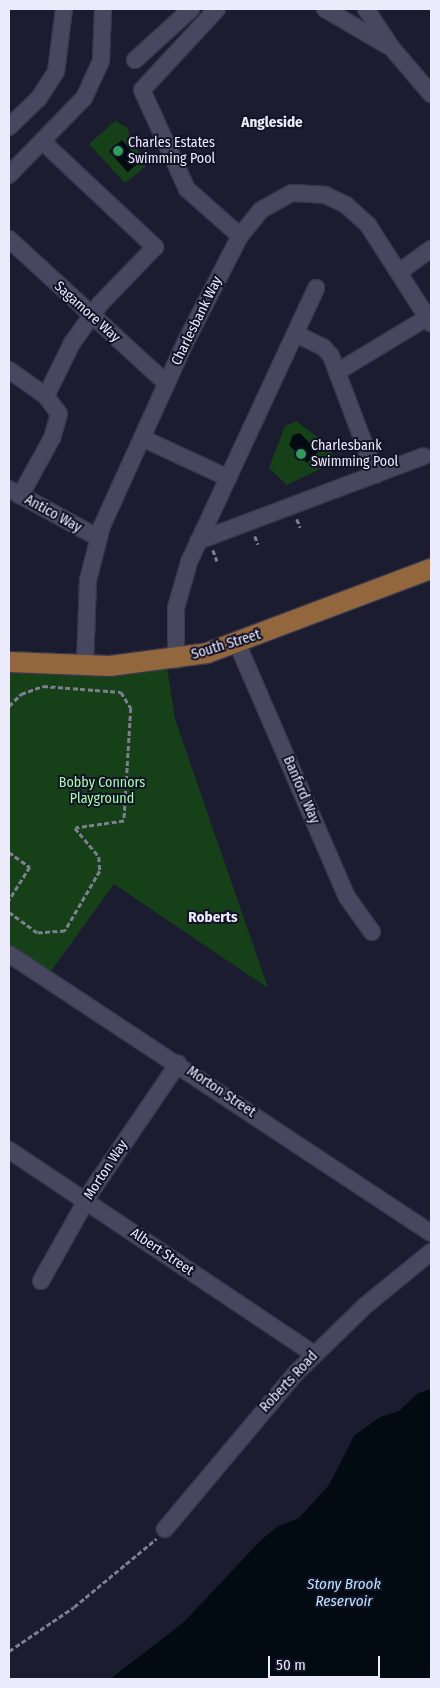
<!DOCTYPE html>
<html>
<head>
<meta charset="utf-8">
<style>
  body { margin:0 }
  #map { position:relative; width:440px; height:1688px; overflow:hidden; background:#1c1c31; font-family:"Fira Sans Condensed",sans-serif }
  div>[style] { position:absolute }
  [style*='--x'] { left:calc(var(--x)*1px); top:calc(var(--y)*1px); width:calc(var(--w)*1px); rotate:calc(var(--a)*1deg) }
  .green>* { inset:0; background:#154018 }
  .water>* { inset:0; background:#020b11; transform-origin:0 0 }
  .path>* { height:2.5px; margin-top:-1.25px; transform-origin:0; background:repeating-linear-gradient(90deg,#7e7e90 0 5px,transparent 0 7.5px) }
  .roads { filter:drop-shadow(1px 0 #39384b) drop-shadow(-1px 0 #39384b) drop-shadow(0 1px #39384b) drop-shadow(0 -1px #39384b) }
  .minor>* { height:16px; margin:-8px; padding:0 8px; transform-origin:8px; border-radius:8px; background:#474760 }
  .major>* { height:20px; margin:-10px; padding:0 10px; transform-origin:10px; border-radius:10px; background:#92673e }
  .dots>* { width:14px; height:14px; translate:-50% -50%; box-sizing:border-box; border:2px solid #131227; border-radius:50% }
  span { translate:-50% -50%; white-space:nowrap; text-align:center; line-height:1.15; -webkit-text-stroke:4px #131227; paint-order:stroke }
  .poi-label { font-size:14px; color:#ebebfb }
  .left { translate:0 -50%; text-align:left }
  .street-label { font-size:14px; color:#ebebfb }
  .park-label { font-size:14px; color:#a6fda8 }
  .neighbourhood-label { font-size:15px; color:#ebebfb; font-weight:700 }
  .water-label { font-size:15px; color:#bae7fe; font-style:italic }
  .frame { position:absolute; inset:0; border:10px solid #ebebfb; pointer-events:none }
  .scale { position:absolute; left:268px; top:1656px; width:112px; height:22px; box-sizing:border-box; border:2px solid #ebebfb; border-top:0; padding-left:6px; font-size:15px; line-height:18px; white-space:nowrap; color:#ebebfb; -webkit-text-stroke:4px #131227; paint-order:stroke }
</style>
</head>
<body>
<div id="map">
  <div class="green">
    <i style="clip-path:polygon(115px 121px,128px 128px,130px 141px,145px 159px,145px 167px,125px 183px,89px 144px)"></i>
    <i style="clip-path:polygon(296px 421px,334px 449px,328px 465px,287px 485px,269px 468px,285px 426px)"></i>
    <i style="clip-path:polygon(166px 661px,175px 719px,268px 988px,114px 884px,46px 978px,9px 954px,9px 662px)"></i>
  </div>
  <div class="water">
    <i style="left:122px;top:140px;width:28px;height:17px;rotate:49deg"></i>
    <i style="clip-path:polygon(300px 433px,318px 452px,307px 463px,289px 445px,293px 435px)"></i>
    <i style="clip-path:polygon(431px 1389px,431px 1679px,110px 1679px,184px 1622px,260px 1541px,278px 1526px,299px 1518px,329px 1485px,354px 1436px,380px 1417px,399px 1411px,418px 1393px)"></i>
  </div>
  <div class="path">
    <i style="--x:297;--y:519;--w:9;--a:69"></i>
    <i style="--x:255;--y:536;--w:9;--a:69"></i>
    <i style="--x:213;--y:550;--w:12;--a:70"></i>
    <i style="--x:9;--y:706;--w:17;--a:-45"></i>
    <i style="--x:21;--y:694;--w:23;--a:-20"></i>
    <i style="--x:43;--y:686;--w:78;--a:4.4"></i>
    <i style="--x:121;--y:692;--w:19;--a:58"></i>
    <i style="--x:131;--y:708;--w:113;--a:93.5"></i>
    <i style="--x:124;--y:821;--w:49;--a:171.9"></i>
    <i style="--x:75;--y:828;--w:38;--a:50"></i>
    <i style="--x:99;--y:857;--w:14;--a:86"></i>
    <i style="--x:100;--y:871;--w:69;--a:120.3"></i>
    <i style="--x:65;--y:931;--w:28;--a:176"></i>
    <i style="--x:37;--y:933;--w:34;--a:-144"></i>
    <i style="--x:9;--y:852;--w:26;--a:36"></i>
    <i style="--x:30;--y:867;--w:39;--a:122"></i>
    <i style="--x:9;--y:1651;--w:78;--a:-34.1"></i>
    <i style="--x:74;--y:1607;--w:107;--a:-39.7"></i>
  </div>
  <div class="roads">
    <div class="minor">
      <i style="--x:217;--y:9;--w:110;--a:132.8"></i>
      <i style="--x:142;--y:90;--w:109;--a:65.6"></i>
      <i style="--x:187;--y:189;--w:71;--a:41.6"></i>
      <i style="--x:325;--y:9;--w:73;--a:30.4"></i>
      <i style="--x:366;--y:9;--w:45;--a:56.7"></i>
      <i style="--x:391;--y:47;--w:62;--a:49.6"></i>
      <i style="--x:135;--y:60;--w:76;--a:-42.3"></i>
      <i style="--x:9;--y:127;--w:42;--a:-44"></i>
      <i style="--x:39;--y:98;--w:31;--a:-57"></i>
      <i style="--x:56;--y:72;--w:64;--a:-82.8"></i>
      <i style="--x:43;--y:142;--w:154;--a:43.2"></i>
      <i style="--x:155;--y:247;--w:79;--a:134"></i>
      <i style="--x:100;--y:304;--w:48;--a:125.7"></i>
      <i style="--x:72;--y:343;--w:59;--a:116.1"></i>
      <i style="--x:9;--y:175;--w:107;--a:-45.8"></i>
      <i style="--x:84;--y:98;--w:41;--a:-65.3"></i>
      <i style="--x:101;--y:61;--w:52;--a:-87.8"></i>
      <i style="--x:9;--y:239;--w:214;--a:42.5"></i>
      <i style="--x:399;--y:272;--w:39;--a:-36"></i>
      <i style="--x:296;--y:334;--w:30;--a:26"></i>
      <i style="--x:323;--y:347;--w:12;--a:48"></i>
      <i style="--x:331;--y:356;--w:127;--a:69.3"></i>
      <i style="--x:9;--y:370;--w:45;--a:35.1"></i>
      <i style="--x:46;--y:396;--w:22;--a:54"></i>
      <i style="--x:59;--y:414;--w:25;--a:106"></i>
      <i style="--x:52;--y:438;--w:66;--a:118.9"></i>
      <i style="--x:337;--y:372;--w:106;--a:-31.1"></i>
      <i style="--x:142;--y:438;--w:95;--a:24.9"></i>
      <i style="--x:9;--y:489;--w:100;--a:28.6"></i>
      <i style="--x:198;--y:541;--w:241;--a:-20.6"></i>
      <i style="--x:237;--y:643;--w:277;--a:66.6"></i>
      <i style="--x:347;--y:897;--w:43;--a:54.5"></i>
      <i style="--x:176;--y:660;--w:52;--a:-90"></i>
      <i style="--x:176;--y:608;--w:48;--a:-74.2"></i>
      <i style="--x:189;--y:562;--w:302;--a:-65.1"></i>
      <i style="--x:85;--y:666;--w:86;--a:-88"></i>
      <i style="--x:88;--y:580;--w:56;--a:-75.5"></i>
      <i style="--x:102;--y:526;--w:205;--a:-65.6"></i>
      <i style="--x:187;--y:339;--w:116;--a:-62.8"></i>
      <i style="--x:240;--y:236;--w:33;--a:-51"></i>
      <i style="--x:261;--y:210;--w:35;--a:-29"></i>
      <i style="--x:292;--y:193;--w:33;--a:3"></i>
      <i style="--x:325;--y:195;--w:23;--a:25"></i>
      <i style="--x:346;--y:205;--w:30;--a:42"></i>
      <i style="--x:368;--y:225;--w:117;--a:57.3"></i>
      <i style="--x:9;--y:954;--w:506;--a:33.47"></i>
      <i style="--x:9;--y:1150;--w:367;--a:33.8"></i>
      <i style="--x:41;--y:1281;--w:104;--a:-60.7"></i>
      <i style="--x:92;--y:1190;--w:153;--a:-55.7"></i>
      <i style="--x:165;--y:1529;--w:202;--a:-50"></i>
      <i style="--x:295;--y:1374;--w:99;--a:-44.2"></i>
      <i style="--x:366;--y:1305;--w:84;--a:-39.2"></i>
    </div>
    <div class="major">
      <i style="--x:9;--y:662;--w:101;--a:2.3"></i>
      <i style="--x:110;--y:666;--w:98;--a:-7.6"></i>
      <i style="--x:207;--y:653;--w:239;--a:-20.6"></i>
    </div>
  </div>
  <div class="dots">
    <i style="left:118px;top:151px;background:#2e9e5b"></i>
    <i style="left:301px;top:454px;background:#2e9e5b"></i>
  </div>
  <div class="poi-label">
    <span class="left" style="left:128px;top:151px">Charles Estates<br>Swimming Pool</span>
    <span class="left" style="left:311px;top:454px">Charlesbank<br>Swimming Pool</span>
  </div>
  <div class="street-label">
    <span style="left:87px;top:312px;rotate:42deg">Sagamore Way</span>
    <span style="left:197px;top:321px;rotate:-64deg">Charlesbank Way</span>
    <span style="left:53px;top:514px;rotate:29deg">Antico Way</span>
    <span style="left:226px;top:645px;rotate:-17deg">South Street</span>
    <span style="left:301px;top:790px;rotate:67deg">Banford Way</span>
    <span style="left:221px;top:1092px;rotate:34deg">Morton Street</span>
    <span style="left:106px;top:1170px;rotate:-57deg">Morton Way</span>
    <span style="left:162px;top:1252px;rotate:34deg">Albert Street</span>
    <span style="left:289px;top:1382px;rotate:-47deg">Roberts Road</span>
  </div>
  <div class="park-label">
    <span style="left:102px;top:791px">Bobby Connors<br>Playground</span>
  </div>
  <div class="neighbourhood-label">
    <span style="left:272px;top:123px">Angleside</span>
    <span style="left:213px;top:918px">Roberts</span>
  </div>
  <div class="water-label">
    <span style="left:344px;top:1593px">Stony Brook<br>Reservoir</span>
  </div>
  <div class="frame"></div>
  <div class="scale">50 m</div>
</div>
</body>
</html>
